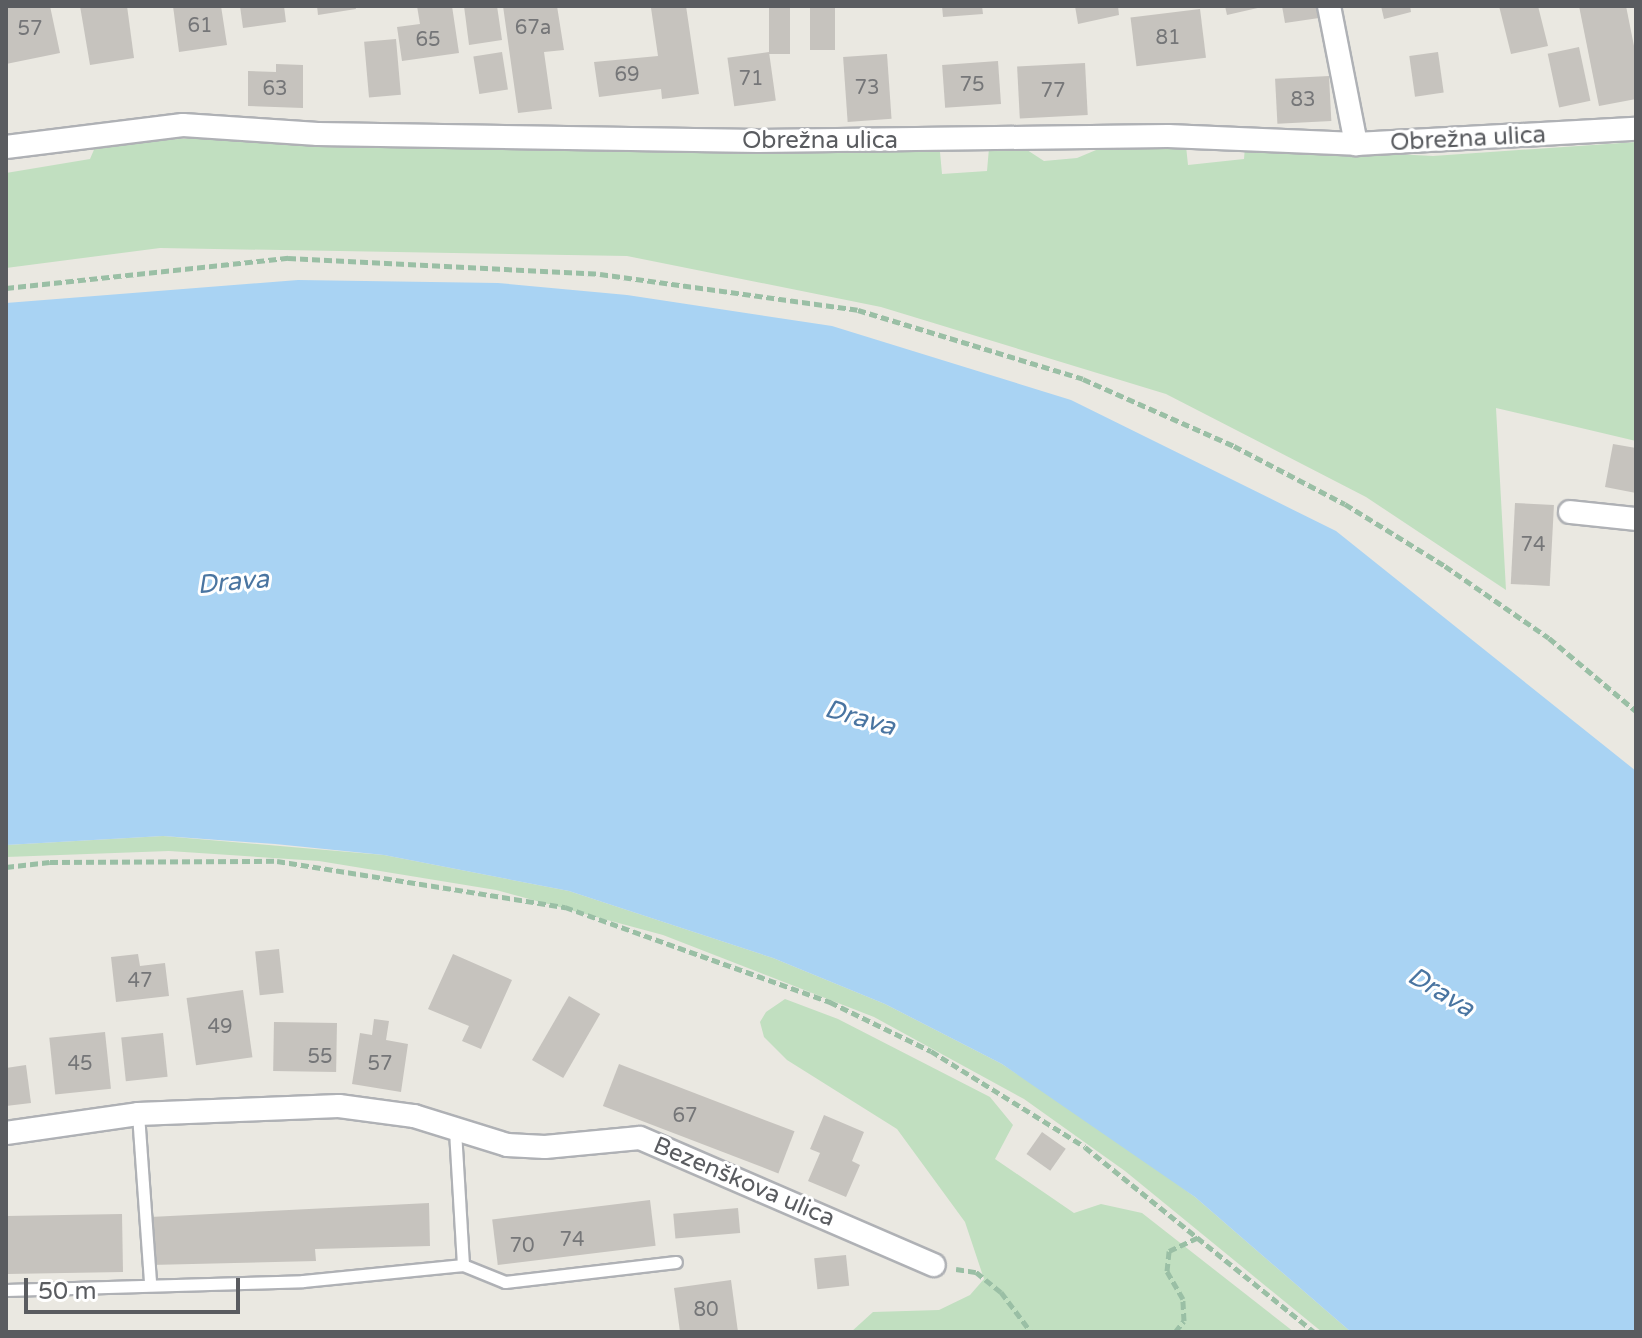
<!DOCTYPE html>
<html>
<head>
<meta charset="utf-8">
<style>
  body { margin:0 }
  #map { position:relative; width:1642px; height:1338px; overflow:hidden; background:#eae8e1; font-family:"Varela Round",sans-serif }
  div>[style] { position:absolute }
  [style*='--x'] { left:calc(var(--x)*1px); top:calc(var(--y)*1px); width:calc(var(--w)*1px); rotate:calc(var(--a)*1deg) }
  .green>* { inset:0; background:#c1dfc0 }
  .water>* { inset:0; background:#a9d3f3 }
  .building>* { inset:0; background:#c6c3be; transform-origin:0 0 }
  .path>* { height:5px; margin-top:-2.5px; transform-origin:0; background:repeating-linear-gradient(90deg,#9abfa5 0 8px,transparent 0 12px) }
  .roads { filter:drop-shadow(2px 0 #afb1b5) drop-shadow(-2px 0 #afb1b5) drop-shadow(0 2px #afb1b5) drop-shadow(0 -2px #afb1b5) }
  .service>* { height:11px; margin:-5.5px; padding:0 5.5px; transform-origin:5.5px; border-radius:5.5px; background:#fff }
  .minor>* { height:22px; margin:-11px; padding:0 11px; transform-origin:11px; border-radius:11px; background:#fff }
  span { translate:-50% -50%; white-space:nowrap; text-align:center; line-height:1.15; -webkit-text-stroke:6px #fff; paint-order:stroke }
  .number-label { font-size:20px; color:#757678 }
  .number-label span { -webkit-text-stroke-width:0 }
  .street-label { font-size:24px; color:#5a5c60 }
  .water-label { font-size:26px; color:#4a75a1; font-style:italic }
  .frame { position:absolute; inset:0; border:8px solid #5a5c60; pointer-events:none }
  .scale { position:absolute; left:24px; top:1278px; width:216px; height:36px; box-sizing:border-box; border:4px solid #5a5c60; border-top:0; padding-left:10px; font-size:24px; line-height:28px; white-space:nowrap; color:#5a5c60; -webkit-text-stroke:6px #fff; paint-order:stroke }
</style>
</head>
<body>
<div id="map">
  <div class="green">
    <i style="clip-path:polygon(193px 138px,940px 152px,942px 174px,987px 171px,989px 148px,1024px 148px,1044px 161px,1077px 158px,1108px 145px,1186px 146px,1188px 165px,1244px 159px,1245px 146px,1433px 156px,1636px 142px,1636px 441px,1496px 408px,1506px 590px,1366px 497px,1166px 394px,881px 307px,627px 256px,160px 248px,6px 268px,6px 173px,90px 159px,96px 145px)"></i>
    <i style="clip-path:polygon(163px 836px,384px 855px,569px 891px,773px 958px,885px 1004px,1002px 1064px,1105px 1131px,1195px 1197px,1351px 1332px,1322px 1332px,1125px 1171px,1024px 1099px,874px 1017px,663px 935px,496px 890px,319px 861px,169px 851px,6px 857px,6px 845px)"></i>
    <i style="clip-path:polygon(785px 999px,838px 1019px,990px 1097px,1013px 1125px,995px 1159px,1074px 1213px,1101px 1204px,1142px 1213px,1294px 1332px,851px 1332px,873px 1312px,939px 1310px,970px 1295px,984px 1279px,965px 1222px,897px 1129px,787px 1060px,764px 1037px,760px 1022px,766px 1012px)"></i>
  </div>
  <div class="water">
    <i style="clip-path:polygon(298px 280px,498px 283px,627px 295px,832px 326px,1071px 400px,1336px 531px,1636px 771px,1636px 1332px,1351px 1332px,1195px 1197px,1002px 1064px,885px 1004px,773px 958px,569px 891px,384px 855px,275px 844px,163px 836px,6px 845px,6px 303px)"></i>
  </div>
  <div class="building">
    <i style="clip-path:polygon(6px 6px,50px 6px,60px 53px,6px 64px)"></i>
    <i style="clip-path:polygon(80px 6px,127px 6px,134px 58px,90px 65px)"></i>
    <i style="clip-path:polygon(173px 6px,221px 6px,227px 45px,179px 52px)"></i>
    <i style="clip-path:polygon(240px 6px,284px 6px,286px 22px,243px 28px)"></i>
    <i style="clip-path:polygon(317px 6px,355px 6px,356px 9px,318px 15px)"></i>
    <i style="clip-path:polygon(417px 6px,452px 6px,459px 53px,402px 61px,397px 27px,420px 24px)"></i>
    <i style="clip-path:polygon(464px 6px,497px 6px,502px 40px,469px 45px)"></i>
    <i style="clip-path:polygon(503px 6px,557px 6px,564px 50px,544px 52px,552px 109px,518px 113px)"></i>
    <i style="clip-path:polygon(686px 6px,699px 94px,662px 99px,661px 89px,599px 97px,594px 62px,658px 56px,651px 8px)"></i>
    <i style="left:769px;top:6px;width:21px;height:48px"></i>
    <i style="left:810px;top:6px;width:25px;height:44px"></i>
    <i style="clip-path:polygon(942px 6px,982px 6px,983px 14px,943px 17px)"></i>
    <i style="clip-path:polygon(1075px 6px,1118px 6px,1119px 15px,1078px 24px)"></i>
    <i style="clip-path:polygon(1225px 6px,1262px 6px,1262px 7px,1227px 15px)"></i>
    <i style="clip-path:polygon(1282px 6px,1318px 6px,1319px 18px,1285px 23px)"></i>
    <i style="clip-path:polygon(1381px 6px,1410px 6px,1411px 12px,1384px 19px)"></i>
    <i style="clip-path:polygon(1499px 6px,1538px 6px,1548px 46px,1511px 54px)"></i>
    <i style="clip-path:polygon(1579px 6px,1626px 6px,1636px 56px,1636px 99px,1599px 106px)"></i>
    <i style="left:1200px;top:9px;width:49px;height:70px;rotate:83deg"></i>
    <i style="left:396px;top:39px;width:56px;height:32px;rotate:85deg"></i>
    <i style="left:1579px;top:47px;width:55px;height:32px;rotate:78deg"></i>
    <i style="left:502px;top:52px;width:38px;height:29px;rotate:81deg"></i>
    <i style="left:769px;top:52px;width:49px;height:42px;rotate:82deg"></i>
    <i style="left:1438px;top:52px;width:41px;height:29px;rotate:82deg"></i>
    <i style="left:887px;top:54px;width:65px;height:44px;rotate:86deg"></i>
    <i style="left:998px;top:61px;width:43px;height:56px;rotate:86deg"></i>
    <i style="left:1085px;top:63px;width:52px;height:68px;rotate:87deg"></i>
    <i style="clip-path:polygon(276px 64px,303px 65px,303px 108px,248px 106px,248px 71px,276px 72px)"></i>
    <i style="left:1329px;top:76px;width:45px;height:54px;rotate:87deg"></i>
    <i style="clip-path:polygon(1613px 444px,1636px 448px,1636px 493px,1605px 487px)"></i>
    <i style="left:1515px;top:503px;width:39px;height:81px;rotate:3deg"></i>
    <i style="left:279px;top:949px;width:44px;height:24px;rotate:84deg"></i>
    <i style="clip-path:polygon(138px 954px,140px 966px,165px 963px,169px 996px,116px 1002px,111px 957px)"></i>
    <i style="clip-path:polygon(453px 954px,512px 980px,481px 1049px,462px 1041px,469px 1026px,428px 1009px)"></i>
    <i style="left:243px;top:990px;width:68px;height:57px;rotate:82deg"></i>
    <i style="left:569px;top:996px;width:36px;height:74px;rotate:30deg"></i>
    <i style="clip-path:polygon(374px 1019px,389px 1021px,386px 1040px,408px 1044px,401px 1092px,352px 1084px,360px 1033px,372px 1035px)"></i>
    <i style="left:274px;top:1022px;width:63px;height:49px;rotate:1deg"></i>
    <i style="left:105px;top:1032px;width:57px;height:56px;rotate:84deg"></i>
    <i style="left:163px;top:1033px;width:44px;height:42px;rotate:84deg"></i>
    <i style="left:619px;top:1064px;width:188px;height:45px;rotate:21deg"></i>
    <i style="clip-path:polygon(26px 1065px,31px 1103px,6px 1106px,6px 1068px)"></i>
    <i style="clip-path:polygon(824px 1115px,864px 1132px,852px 1161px,860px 1165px,846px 1197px,808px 1181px,820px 1153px,810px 1149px)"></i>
    <i style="left:1042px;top:1132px;width:29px;height:27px;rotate:35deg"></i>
    <i style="left:650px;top:1200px;width:46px;height:159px;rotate:83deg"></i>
    <i style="clip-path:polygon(429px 1203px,430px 1246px,315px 1249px,316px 1261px,150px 1265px,150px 1217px)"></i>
    <i style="left:738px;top:1208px;width:25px;height:65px;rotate:85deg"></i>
    <i style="left:122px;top:1214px;width:58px;height:116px;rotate:89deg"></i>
    <i style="left:846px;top:1255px;width:31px;height:32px;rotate:84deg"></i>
    <i style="clip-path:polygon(731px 1280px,738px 1332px,680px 1332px,674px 1288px)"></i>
  </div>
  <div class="path">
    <i style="--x:6;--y:288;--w:284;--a:-6.1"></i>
    <i style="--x:288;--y:258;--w:312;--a:2.9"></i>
    <i style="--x:600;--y:274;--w:260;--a:7.9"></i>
    <i style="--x:858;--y:310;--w:235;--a:17"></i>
    <i style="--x:1083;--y:379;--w:165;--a:23.9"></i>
    <i style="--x:1234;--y:446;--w:125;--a:27.6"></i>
    <i style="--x:1345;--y:504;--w:118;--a:31.8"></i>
    <i style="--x:1445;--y:566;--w:126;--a:34.7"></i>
    <i style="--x:1549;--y:638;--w:114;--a:40"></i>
    <i style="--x:6;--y:867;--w:44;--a:-6.5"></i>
    <i style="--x:50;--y:862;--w:227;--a:-0.3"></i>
    <i style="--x:277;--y:861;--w:292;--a:9.1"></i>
    <i style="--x:565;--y:907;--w:282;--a:19.7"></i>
    <i style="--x:830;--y:1002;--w:112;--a:25.9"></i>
    <i style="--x:931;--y:1051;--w:181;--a:31.9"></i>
    <i style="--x:1085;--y:1147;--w:294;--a:38.9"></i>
    <i style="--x:956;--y:1269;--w:20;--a:9"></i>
    <i style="--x:976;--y:1272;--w:32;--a:39"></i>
    <i style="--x:1001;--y:1292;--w:50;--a:53.1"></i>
    <i style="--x:1175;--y:1332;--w:14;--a:-51"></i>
    <i style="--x:1184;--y:1321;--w:22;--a:-93"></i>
    <i style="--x:1183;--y:1299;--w:32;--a:-120"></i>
    <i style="--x:1167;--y:1271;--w:20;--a:-84"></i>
    <i style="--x:1169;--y:1251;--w:33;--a:-25"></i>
  </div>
  <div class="roads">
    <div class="service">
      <i style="--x:138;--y:1114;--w:168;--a:85.9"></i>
      <i style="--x:463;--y:1265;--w:45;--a:22"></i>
      <i style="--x:505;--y:1282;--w:172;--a:-6.7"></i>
      <i style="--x:6;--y:1290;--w:297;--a:-1.7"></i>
      <i style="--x:303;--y:1281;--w:161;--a:-5.7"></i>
      <i style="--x:463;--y:1265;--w:136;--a:-93.4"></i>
    </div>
    <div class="minor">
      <i style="--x:1329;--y:6;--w:141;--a:78.9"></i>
      <i style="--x:6;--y:147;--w:178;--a:-7.1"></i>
      <i style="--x:183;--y:125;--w:135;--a:3.8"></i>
      <i style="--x:318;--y:134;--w:440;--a:0.9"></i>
      <i style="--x:758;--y:141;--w:410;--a:-0.7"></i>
      <i style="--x:1168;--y:136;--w:188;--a:2.4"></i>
      <i style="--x:1356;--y:144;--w:280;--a:-3.1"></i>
      <i style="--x:1570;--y:512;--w:66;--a:6.1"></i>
      <i style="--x:6;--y:1133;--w:133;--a:-8.2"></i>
      <i style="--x:138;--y:1114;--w:201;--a:-2.3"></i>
      <i style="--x:339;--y:1106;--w:76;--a:7.6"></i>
      <i style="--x:414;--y:1116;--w:97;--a:17.3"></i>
      <i style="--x:507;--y:1145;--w:38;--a:3"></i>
      <i style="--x:545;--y:1147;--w:95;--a:-5.4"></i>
      <i style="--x:640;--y:1138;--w:320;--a:23.4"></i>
    </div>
  </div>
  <div class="number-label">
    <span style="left:200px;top:26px">61</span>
    <span style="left:533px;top:28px">67a</span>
    <span style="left:30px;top:29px">57</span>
    <span style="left:1168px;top:38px">81</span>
    <span style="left:428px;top:40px">65</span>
    <span style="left:627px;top:75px">69</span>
    <span style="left:751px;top:79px">71</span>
    <span style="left:972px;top:85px">75</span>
    <span style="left:867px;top:88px">73</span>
    <span style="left:275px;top:89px">63</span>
    <span style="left:1053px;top:91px">77</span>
    <span style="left:1303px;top:100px">83</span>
    <span style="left:1533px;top:545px">74</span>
    <span style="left:140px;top:981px">47</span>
    <span style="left:220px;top:1027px">49</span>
    <span style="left:320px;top:1057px">55</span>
    <span style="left:80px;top:1064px">45</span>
    <span style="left:380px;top:1064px">57</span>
    <span style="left:685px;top:1116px">67</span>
    <span style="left:572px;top:1240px">74</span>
    <span style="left:522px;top:1246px">70</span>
    <span style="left:706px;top:1310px">80</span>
  </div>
  <div class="street-label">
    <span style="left:1468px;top:139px;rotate:-3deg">Obrežna ulica</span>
    <span style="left:820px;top:141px">Obrežna ulica</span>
    <span style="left:744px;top:1182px;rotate:23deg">Bezenškova ulica</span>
  </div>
  <div class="water-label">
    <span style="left:233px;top:582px;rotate:-5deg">Drava</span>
    <span style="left:860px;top:718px;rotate:16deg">Drava</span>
    <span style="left:1441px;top:992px;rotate:31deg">Drava</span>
  </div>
  <div class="frame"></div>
  <div class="scale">50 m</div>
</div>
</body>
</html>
